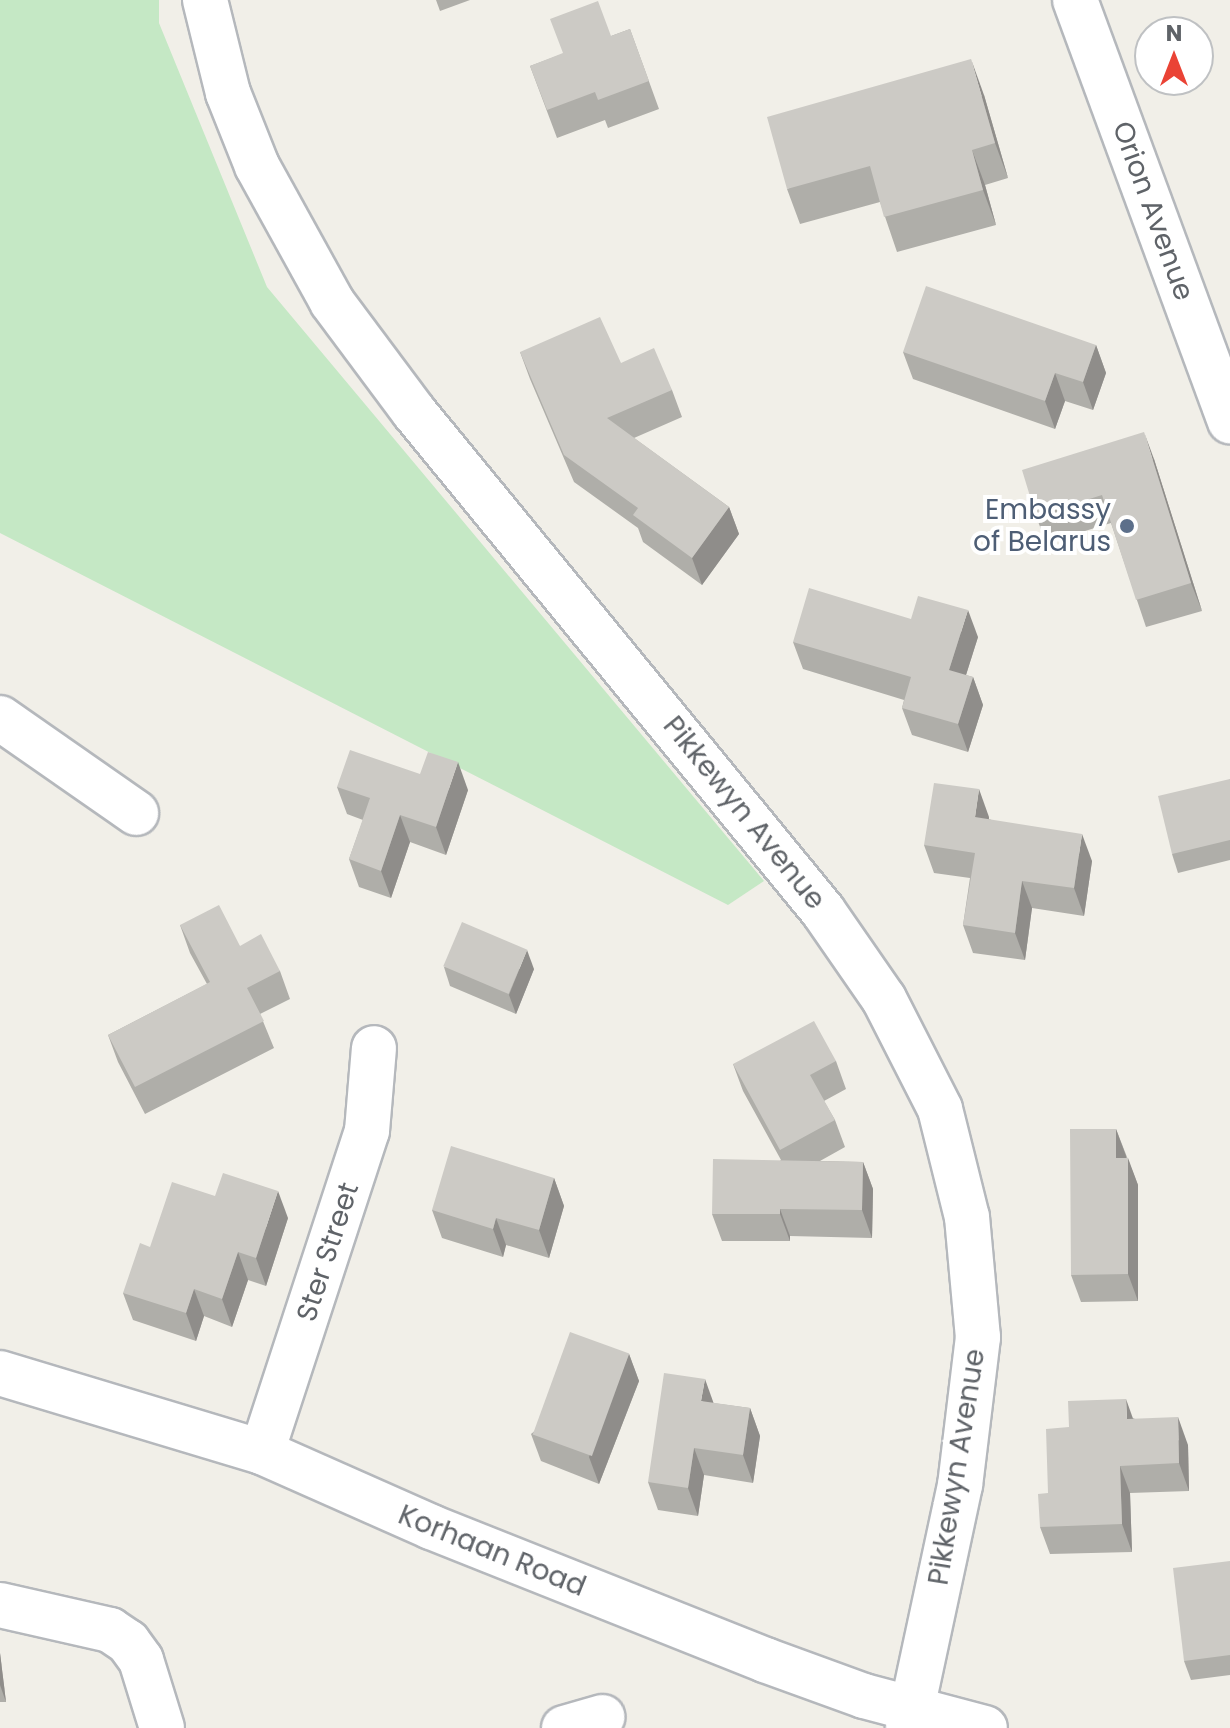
<!DOCTYPE html>
<html>
<head>
<meta charset="utf-8">
<style>
  body { margin:0 }
  #map { position:relative; width:1230px; height:1728px; overflow:hidden; background:#f1efe8; font-family:Poppins,sans-serif }
  div>[style] { position:absolute }
  [style*='--x'] { left:calc(var(--x)*1px); top:calc(var(--y)*1px); width:calc(var(--w)*1px); rotate:calc(var(--a)*1deg) }
  .green>* { inset:0; background:#c5e8c5 }
  .roads { filter:drop-shadow(2px 0 #b5b8bc) drop-shadow(-2px 0 #b5b8bc) drop-shadow(0 2px #b5b8bc) drop-shadow(0 -2px #b5b8bc) }
  .minor>* { height:44px; margin:-22px; padding:0 22px; transform-origin:22px; border-radius:22px; background:#fff }
  .wall>* { inset:0; background:#afaea9 }
  .shaded-wall>* { inset:0; background:#8f8d8a }
  .building>* { inset:0; background:#cccac5; transform-origin:0 0 }
  .dots>* { width:22px; height:22px; translate:-50% -50%; box-sizing:border-box; border:4px solid #fff; border-radius:50% }
  span { translate:-50% -50%; white-space:nowrap; text-align:center; line-height:1.15; -webkit-text-stroke:8px #fff; paint-order:stroke }
  .street-label { font-size:28px; color:#5f6368 }
  .service-label { font-size:28px; color:#4e5e75 }
  .right { translate:-100% -50%; text-align:right }
  .north { position:absolute; left:1134px; top:16px; width:80px; height:80px; box-sizing:border-box; background:#fff; border:2px solid #bfc1c3; border-radius:50%; rotate:0deg; font-size:22px; font-weight:700; line-height:32px; text-align:center; color:#5f6368 }
  .north::after { content:''; display:block; margin:auto; width:28px; height:36px; background:#ea4335; clip-path:polygon(50% 0,100% 100%,50% 72%,0 100%) }
</style>
</head>
<body>
<div id="map">
  <div class="green">
    <i style="clip-path:polygon(0 0,159px 0,159px 23px,267px 287px,764px 881px,728px 905px,0 533px)"></i>
  </div>
  <div class="roads">
    <div class="minor">
      <i style="--x:205;--y:0;--w:96;--a:76.1"></i>
      <i style="--x:228;--y:93;--w:79;--a:68.3"></i>
      <i style="--x:257;--y:166;--w:155;--a:61.1"></i>
      <i style="--x:332;--y:302;--w:137;--a:53.3"></i>
      <i style="--x:414;--y:412;--w:645;--a:50.66"></i>
      <i style="--x:823;--y:911;--w:107;--a:55.3"></i>
      <i style="--x:884;--y:999;--w:123;--a:63"></i>
      <i style="--x:940;--y:1109;--w:111;--a:76"></i>
      <i style="--x:967;--y:1217;--w:121;--a:84.8"></i>
      <i style="--x:978;--y:1337;--w:149;--a:96.9"></i>
      <i style="--x:960;--y:1485;--w:249;--a:102.1"></i>
      <i style="--x:1075;--y:0;--w:449;--a:69.8"></i>
      <i style="--x:0;--y:718;--w:166;--a:34.9"></i>
      <i style="--x:0;--y:1373;--w:274;--a:16.8"></i>
      <i style="--x:262;--y:1452;--w:185;--a:23.9"></i>
      <i style="--x:431;--y:1527;--w:360;--a:21.7"></i>
      <i style="--x:765;--y:1660;--w:105;--a:20"></i>
      <i style="--x:864;--y:1696;--w:125;--a:14.8"></i>
      <i style="--x:262;--y:1452;--w:338;--a:-71.9"></i>
      <i style="--x:367;--y:1131;--w:83;--a:-85.2"></i>
      <i style="--x:0;--y:1605;--w:113;--a:12.8"></i>
      <i style="--x:110;--y:1630;--w:22;--a:34"></i>
      <i style="--x:128;--y:1642;--w:22;--a:54"></i>
      <i style="--x:141;--y:1660;--w:71;--a:72.8"></i>
      <i style="--x:564;--y:1728;--w:40;--a:-16"></i>
    </div>
  </div>
  <div class="wall">
    <i style="clip-path:polygon(436px 0,470px 0,440px 11px)"></i>
    <i style="clip-path:polygon(630px 29px,659px 109px,608px 128px,605px 120px,557px 138px,530px 66px)"></i>
    <i style="clip-path:polygon(984px 95px,1008px 178px,985px 185px,996px 225px,897px 252px,880px 202px,800px 224px,787px 189px)"></i>
    <i style="clip-path:polygon(1096px 345px,1106px 373px,1093px 410px,1065px 401px,1055px 429px,913px 379px,903px 352px)"></i>
    <i style="clip-path:polygon(520px 352px,621px 363px,672px 390px,682px 417px,634px 438px,729px 507px,739px 534px,702px 585px,643px 542px,638px 528px,574px 482px,530px 379px)"></i>
    <i style="clip-path:polygon(1154px 459px,1202px 611px,1146px 627px,1111px 523px,1046px 543px,1036px 516px)"></i>
    <i style="clip-path:polygon(911px 619px,978px 637px,966px 675px,973px 677px,983px 705px,968px 752px,912px 735px,902px 708px,904px 700px,803px 669px,793px 642px)"></i>
    <i style="clip-path:polygon(1230px 779px,1230px 860px,1178px 873px,1172px 854px)"></i>
    <i style="clip-path:polygon(337px 787px,468px 790px,446px 855px,410px 842px,391px 898px,359px 887px,349px 859px,363px 820px,347px 814px)"></i>
    <i style="clip-path:polygon(989px 817px,989px 819px,1092px 861px,1084px 916px,1032px 908px,1025px 960px,973px 953px,963px 925px,970px 878px,934px 873px,924px 845px)"></i>
    <i style="clip-path:polygon(180px 925px,240px 946px,280px 971px,290px 999px,260px 1014px,274px 1048px,145px 1114px,118px 1062px,108px 1035px,207px 984px,190px 953px)"></i>
    <i style="clip-path:polygon(444px 967px,534px 969px,516px 1014px,450px 986px)"></i>
    <i style="clip-path:polygon(836px 1061px,846px 1089px,824px 1101px,835px 1120px,845px 1147px,820px 1161px,863px 1162px,873px 1189px,872px 1238px,790px 1236px,790px 1241px,722px 1241px,712px 1214px,781px 1160px,743px 1091px,733px 1064px)"></i>
    <i style="clip-path:polygon(1116px 1129px,1138px 1185px,1138px 1301px,1081px 1302px,1071px 1275px)"></i>
    <i style="clip-path:polygon(554px 1178px,564px 1206px,549px 1258px,506px 1245px,503px 1257px,442px 1238px,432px 1210px)"></i>
    <i style="clip-path:polygon(288px 1218px,266px 1286px,248px 1280px,232px 1327px,204px 1316px,196px 1341px,133px 1320px,123px 1293px)"></i>
    <i style="clip-path:polygon(629px 1354px,639px 1381px,599px 1484px,541px 1461px,531px 1434px)"></i>
    <i style="clip-path:polygon(713px 1403px,750px 1408px,760px 1436px,753px 1483px,704px 1475px,698px 1516px,658px 1510px,648px 1482px)"></i>
    <i style="clip-path:polygon(1133px 1418px,1188px 1445px,1189px 1491px,1130px 1493px,1132px 1552px,1050px 1554px,1040px 1527px,1048px 1493px,1069px 1427px)"></i>
    <i style="clip-path:polygon(1230px 1561px,1230px 1675px,1191px 1680px,1184px 1661px)"></i>
    <i style="clip-path:polygon(0 1653px,6px 1702px,0 1702px)"></i>
  </div>
  <div class="shaded-wall">
    <i style="clip-path:polygon(971px 59px,984px 95px,1008px 178px,995px 143px)"></i>
    <i style="clip-path:polygon(972px 150px,985px 185px,996px 225px,983px 190px)"></i>
    <i style="clip-path:polygon(1096px 345px,1106px 373px,1093px 410px,1083px 382px)"></i>
    <i style="clip-path:polygon(1055px 373px,1065px 401px,1055px 429px,1045px 401px)"></i>
    <i style="clip-path:polygon(1144px 432px,1154px 459px,1202px 611px,1191px 583px)"></i>
    <i style="clip-path:polygon(729px 507px,739px 534px,702px 585px,692px 558px)"></i>
    <i style="clip-path:polygon(968px 610px,978px 637px,959px 697px,949px 670px)"></i>
    <i style="clip-path:polygon(973px 677px,983px 705px,968px 752px,958px 724px)"></i>
    <i style="clip-path:polygon(458px 762px,468px 790px,446px 855px,436px 827px)"></i>
    <i style="clip-path:polygon(979px 789px,989px 817px,985px 845px,975px 817px)"></i>
    <i style="clip-path:polygon(400px 815px,410px 842px,391px 898px,381px 871px)"></i>
    <i style="clip-path:polygon(1082px 834px,1092px 861px,1084px 916px,1074px 888px)"></i>
    <i style="clip-path:polygon(1022px 881px,1032px 908px,1025px 960px,1015px 933px)"></i>
    <i style="clip-path:polygon(527px 950px,534px 969px,516px 1014px,509px 995px)"></i>
    <i style="clip-path:polygon(1116px 1129px,1126px 1156px,1126px 1185px,1116px 1158px)"></i>
    <i style="clip-path:polygon(1128px 1158px,1138px 1185px,1138px 1301px,1128px 1274px)"></i>
    <i style="clip-path:polygon(863px 1162px,873px 1189px,872px 1238px,862px 1210px)"></i>
    <i style="clip-path:polygon(554px 1178px,564px 1206px,549px 1258px,539px 1230px)"></i>
    <i style="clip-path:polygon(278px 1191px,288px 1218px,266px 1286px,256px 1258px)"></i>
    <i style="clip-path:polygon(780px 1209px,790px 1236px,790px 1241px,780px 1214px)"></i>
    <i style="clip-path:polygon(496px 1218px,506px 1245px,503px 1257px,493px 1229px)"></i>
    <i style="clip-path:polygon(238px 1252px,248px 1280px,232px 1327px,222px 1299px)"></i>
    <i style="clip-path:polygon(194px 1289px,204px 1316px,196px 1341px,186px 1313px)"></i>
    <i style="clip-path:polygon(629px 1354px,639px 1381px,599px 1484px,589px 1457px)"></i>
    <i style="clip-path:polygon(705px 1379px,715px 1407px,701px 1401px)"></i>
    <i style="clip-path:polygon(1126px 1399px,1136px 1427px,1127px 1419px)"></i>
    <i style="clip-path:polygon(750px 1408px,760px 1436px,753px 1483px,743px 1455px)"></i>
    <i style="clip-path:polygon(1178px 1417px,1188px 1445px,1189px 1491px,1179px 1463px)"></i>
    <i style="clip-path:polygon(694px 1448px,704px 1475px,698px 1516px,688px 1488px)"></i>
    <i style="clip-path:polygon(1120px 1466px,1130px 1493px,1132px 1552px,1122px 1524px)"></i>
    <i style="clip-path:polygon(0 1653px,6px 1702px,0 1685px)"></i>
  </div>
  <div class="building">
    <i style="clip-path:polygon(598px 1px,611px 36px,630px 29px,649px 81px,598px 100px,595px 92px,547px 110px,530px 66px,563px 53px,550px 19px)"></i>
    <i style="clip-path:polygon(971px 59px,995px 143px,972px 150px,983px 190px,884px 217px,870px 166px,787px 189px,767px 117px)"></i>
    <i style="clip-path:polygon(926px 286px,1096px 345px,1083px 382px,1055px 373px,1045px 401px,903px 352px)"></i>
    <i style="clip-path:polygon(600px 317px,621px 363px,654px 348px,672px 390px,607px 418px,729px 507px,692px 558px,633px 515px,638px 508px,564px 455px,520px 352px)"></i>
    <i style="clip-path:polygon(1144px 432px,1191px 583px,1136px 600px,1102px 495px,1036px 516px,1022px 470px)"></i>
    <i style="clip-path:polygon(809px 588px,911px 619px,918px 596px,968px 610px,949px 670px,973px 677px,958px 724px,902px 708px,911px 677px,793px 642px)"></i>
    <i style="clip-path:polygon(350px 750px,420px 774px,428px 752px,458px 762px,436px 827px,400px 815px,381px 871px,349px 859px,370px 798px,337px 787px)"></i>
    <i style="clip-path:polygon(1230px 779px,1230px 840px,1172px 854px,1158px 796px)"></i>
    <i style="clip-path:polygon(934px 783px,979px 789px,975px 817px,1082px 834px,1074px 888px,1022px 881px,1015px 933px,963px 925px,975px 853px,924px 845px)"></i>
    <i style="clip-path:polygon(219px 905px,240px 946px,261px 934px,280px 971px,247px 988px,264px 1021px,135px 1087px,108px 1035px,210px 982px,180px 925px)"></i>
    <i style="left:462px;top:922px;width:71px;height:48px;rotate:23deg"></i>
    <i style="clip-path:polygon(814px 1021px,836px 1061px,810px 1075px,835px 1120px,780px 1150px,733px 1064px)"></i>
    <i style="clip-path:polygon(1070px 1129px,1116px 1129px,1116px 1158px,1128px 1158px,1128px 1274px,1071px 1275px)"></i>
    <i style="clip-path:polygon(451px 1146px,554px 1178px,539px 1230px,496px 1218px,493px 1229px,432px 1210px)"></i>
    <i style="clip-path:polygon(713px 1159px,863px 1162px,862px 1210px,780px 1209px,780px 1214px,712px 1214px)"></i>
    <i style="clip-path:polygon(223px 1173px,278px 1191px,256px 1258px,238px 1252px,222px 1299px,194px 1289px,186px 1313px,123px 1293px,140px 1243px,150px 1247px,172px 1182px,215px 1196px)"></i>
    <i style="left:570px;top:1332px;width:63px;height:109px;rotate:20deg"></i>
    <i style="clip-path:polygon(664px 1373px,705px 1379px,701px 1401px,750px 1408px,743px 1455px,694px 1448px,688px 1488px,648px 1482px)"></i>
    <i style="clip-path:polygon(1126px 1399px,1127px 1419px,1178px 1417px,1179px 1463px,1120px 1466px,1122px 1524px,1040px 1527px,1038px 1494px,1048px 1493px,1046px 1429px,1069px 1427px,1068px 1401px)"></i>
    <i style="clip-path:polygon(1230px 1561px,1230px 1655px,1184px 1661px,1173px 1568px)"></i>
  </div>
  <div class="dots">
    <i style="left:1127px;top:526px;background:#5c6f8a"></i>
  </div>
  <div class="street-label">
    <span style="left:1153px;top:211px;rotate:70deg">Orion Avenue</span>
    <span style="left:744px;top:813px;rotate:51deg">Pikkewyn Avenue</span>
    <span style="left:328px;top:1252px;rotate:-72deg">Ster Street</span>
    <span style="left:957px;top:1467px;rotate:-81deg">Pikkewyn Avenue</span>
    <span style="left:492px;top:1551px;rotate:22deg">Korhaan Road</span>
  </div>
  <div class="service-label">
    <span class="right" style="left:1111px;top:526px">Embassy<br>of Belarus</span>
  </div>
  <div class="north">N</div>
</div>
</body>
</html>
